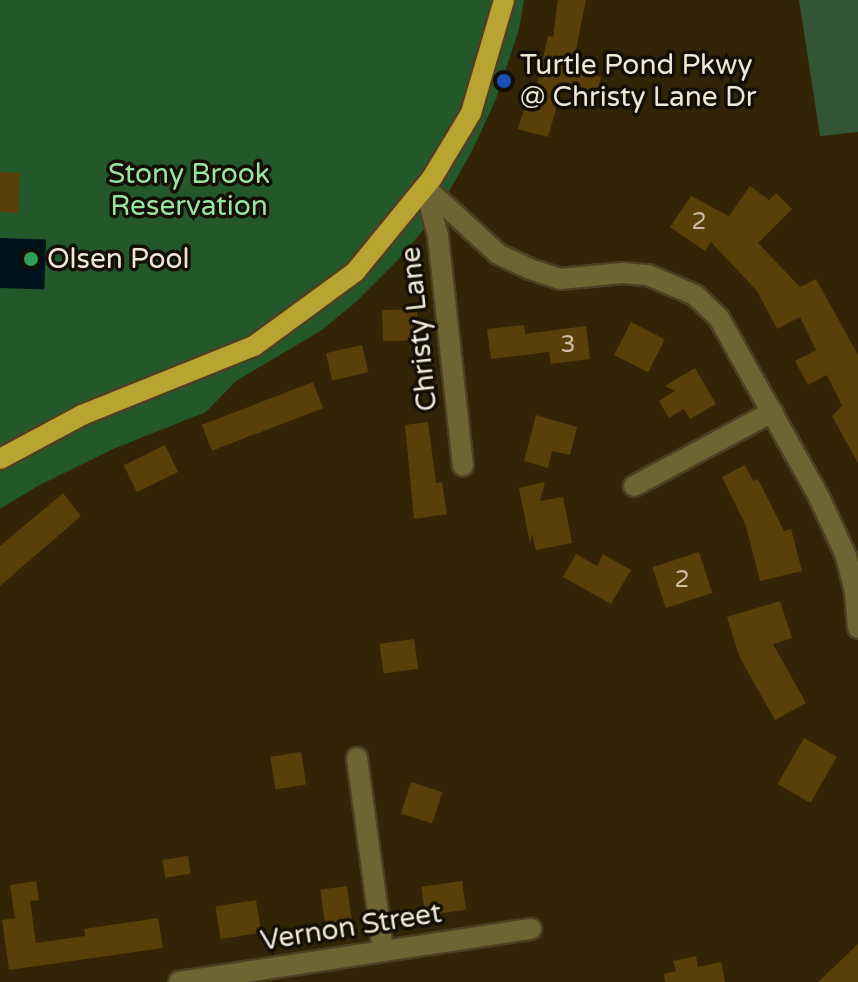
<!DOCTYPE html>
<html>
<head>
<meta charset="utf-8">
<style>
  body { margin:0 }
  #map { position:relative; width:858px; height:982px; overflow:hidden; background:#322405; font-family:"Varela Round",sans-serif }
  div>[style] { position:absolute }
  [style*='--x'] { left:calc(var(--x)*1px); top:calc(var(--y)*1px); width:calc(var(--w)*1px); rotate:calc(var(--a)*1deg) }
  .green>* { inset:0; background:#335435 }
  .forest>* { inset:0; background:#23592a }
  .water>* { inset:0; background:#00131d; transform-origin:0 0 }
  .building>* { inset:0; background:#594008; transform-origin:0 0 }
  .roads { filter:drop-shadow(2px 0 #4d3f22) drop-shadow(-2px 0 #4d3f22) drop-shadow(0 2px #4d3f22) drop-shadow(0 -2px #4d3f22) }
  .minor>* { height:20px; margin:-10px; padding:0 10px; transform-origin:10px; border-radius:10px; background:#6f6534 }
  .major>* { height:20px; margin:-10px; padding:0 10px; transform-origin:10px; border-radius:10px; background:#b9a431 }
  .dots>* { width:22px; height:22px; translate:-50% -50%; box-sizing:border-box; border:4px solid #150e04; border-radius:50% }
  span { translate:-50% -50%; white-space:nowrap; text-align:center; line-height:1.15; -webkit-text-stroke:7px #150e04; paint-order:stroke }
  .number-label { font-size:24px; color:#cbbda2 }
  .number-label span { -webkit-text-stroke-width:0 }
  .poi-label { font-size:28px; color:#f1e7d6 }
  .left { translate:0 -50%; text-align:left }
  .park-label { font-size:28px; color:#98e69e }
  .street-label { font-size:28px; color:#f1e7d6 }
</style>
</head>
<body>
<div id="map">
  <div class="green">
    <i style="clip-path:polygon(799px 0,858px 0,858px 132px,820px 136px)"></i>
  </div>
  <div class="forest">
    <i style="clip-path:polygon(0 0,524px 0,519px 29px,496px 99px,471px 153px,435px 216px,398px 260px,356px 302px,322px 330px,236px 381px,206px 412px,113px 449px,36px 487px,0 509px)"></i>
  </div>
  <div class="water">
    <i style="left:0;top:238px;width:46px;height:50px;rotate:2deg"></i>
  </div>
  <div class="building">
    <i style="clip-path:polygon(558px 0,586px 0,572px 69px,601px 77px,597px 94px,563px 85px,548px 137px,518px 129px,530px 88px,536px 89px,548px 36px,553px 37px)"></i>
    <i style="left:0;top:172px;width:20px;height:40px;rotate:3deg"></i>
    <i style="clip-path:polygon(750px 186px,769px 200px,776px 193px,792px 209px,758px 243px,800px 287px,816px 279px,858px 355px,858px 463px,832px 416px,842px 406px,827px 375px,808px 385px,795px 361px,816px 350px,800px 317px,777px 329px,757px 291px,711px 242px,705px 251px,670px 227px,691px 196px,729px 216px)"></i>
    <i style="left:417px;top:309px;width:31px;height:35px;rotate:88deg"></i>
    <i style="left:631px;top:322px;width:38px;height:37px;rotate:27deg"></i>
    <i style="clip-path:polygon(524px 325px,525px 334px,586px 326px,590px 359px,551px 364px,549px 352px,491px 359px,487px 329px)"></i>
    <i style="left:362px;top:345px;width:28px;height:37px;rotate:77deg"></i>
    <i style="clip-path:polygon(695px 368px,716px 404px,690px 419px,684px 409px,669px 418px,659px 401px,675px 391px,665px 386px)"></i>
    <i style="left:313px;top:382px;width:28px;height:119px;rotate:69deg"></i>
    <i style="clip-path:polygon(536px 415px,577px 427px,570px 455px,552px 451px,548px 468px,524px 461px)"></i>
    <i style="clip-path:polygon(428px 422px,436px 483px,442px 482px,447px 514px,414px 519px,405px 425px)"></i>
    <i style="left:165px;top:445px;width:30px;height:46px;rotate:64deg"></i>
    <i style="clip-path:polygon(745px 465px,753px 481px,758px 479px,784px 531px,791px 529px,802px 571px,760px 581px,746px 526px,722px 477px)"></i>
    <i style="clip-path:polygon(545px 482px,540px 501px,563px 497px,572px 543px,536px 550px,532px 534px,530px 543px,519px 488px)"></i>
    <i style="clip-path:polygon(63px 493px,81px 516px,0 586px,0 546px)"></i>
    <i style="left:699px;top:552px;width:43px;height:49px;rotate:72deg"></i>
    <i style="clip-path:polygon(576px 554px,597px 566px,603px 554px,631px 570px,611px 604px,563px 577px)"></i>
    <i style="clip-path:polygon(780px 601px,792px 638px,773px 644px,806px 703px,775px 720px,739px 656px,727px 617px)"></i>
    <i style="left:414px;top:639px;width:30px;height:35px;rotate:82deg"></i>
    <i style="left:804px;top:738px;width:38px;height:53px;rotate:30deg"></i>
    <i style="left:301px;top:752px;width:33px;height:31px;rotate:81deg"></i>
    <i style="left:411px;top:782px;width:33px;height:33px;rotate:18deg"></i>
    <i style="left:188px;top:856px;width:18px;height:26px;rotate:81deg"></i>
    <i style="clip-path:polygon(36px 881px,39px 900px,30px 901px,36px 943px,85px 936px,84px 929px,158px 918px,163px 948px,9px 970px,2px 920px,15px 918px,10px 885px)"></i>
    <i style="left:462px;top:881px;width:29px;height:41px;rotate:82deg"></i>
    <i style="left:347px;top:886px;width:36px;height:27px;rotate:82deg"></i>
    <i style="left:256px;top:900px;width:33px;height:41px;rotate:81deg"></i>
    <i style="clip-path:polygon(858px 944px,858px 982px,818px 982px)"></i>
    <i style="clip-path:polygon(696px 956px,698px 967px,721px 962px,725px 982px,665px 982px,664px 974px,676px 971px,673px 961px)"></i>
  </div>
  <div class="roads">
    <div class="minor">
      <i style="--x:425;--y:187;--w:99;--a:42.5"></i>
      <i style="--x:498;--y:254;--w:35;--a:25"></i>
      <i style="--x:530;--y:269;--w:32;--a:18"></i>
      <i style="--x:560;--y:279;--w:63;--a:-5.4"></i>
      <i style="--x:623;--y:273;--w:25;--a:5"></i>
      <i style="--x:648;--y:275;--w:51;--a:23.1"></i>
      <i style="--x:695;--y:295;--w:33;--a:44"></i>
      <i style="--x:719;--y:318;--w:205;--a:60.8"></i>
      <i style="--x:819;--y:497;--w:65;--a:65.4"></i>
      <i style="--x:846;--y:556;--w:38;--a:76"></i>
      <i style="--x:855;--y:593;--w:35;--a:85"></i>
      <i style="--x:425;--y:187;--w:51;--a:75.1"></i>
      <i style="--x:438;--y:236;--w:231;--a:83.8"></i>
      <i style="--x:634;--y:486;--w:157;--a:-28.2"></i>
      <i style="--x:357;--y:758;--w:194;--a:82.3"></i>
      <i style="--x:179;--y:982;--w:356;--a:-8.6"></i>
    </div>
    <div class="major">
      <i style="--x:0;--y:459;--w:93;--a:-28.2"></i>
      <i style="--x:82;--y:415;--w:185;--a:-21.9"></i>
      <i style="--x:254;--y:346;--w:125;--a:-36.2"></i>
      <i style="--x:355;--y:272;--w:122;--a:-50.7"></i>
      <i style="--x:432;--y:178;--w:76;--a:-59"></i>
      <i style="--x:471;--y:113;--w:118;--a:-73.7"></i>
    </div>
  </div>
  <div class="dots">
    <i style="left:504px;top:81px;background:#1a4fb4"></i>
    <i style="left:31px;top:259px;background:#2e9e5b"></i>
  </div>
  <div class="number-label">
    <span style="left:699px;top:222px">2</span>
    <span style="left:568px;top:345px">3</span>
    <span style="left:682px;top:580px">2</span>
  </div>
  <div class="poi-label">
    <span class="left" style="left:520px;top:81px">Turtle Pond Pkwy<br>@ Christy Lane Dr</span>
    <span class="left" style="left:47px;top:259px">Olsen Pool</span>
  </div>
  <div class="park-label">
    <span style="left:189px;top:190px">Stony Brook<br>Reservation</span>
  </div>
  <div class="street-label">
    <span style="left:419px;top:329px;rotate:-96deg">Christy Lane</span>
    <span style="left:351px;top:927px;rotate:-9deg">Vernon Street</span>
  </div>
</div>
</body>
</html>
